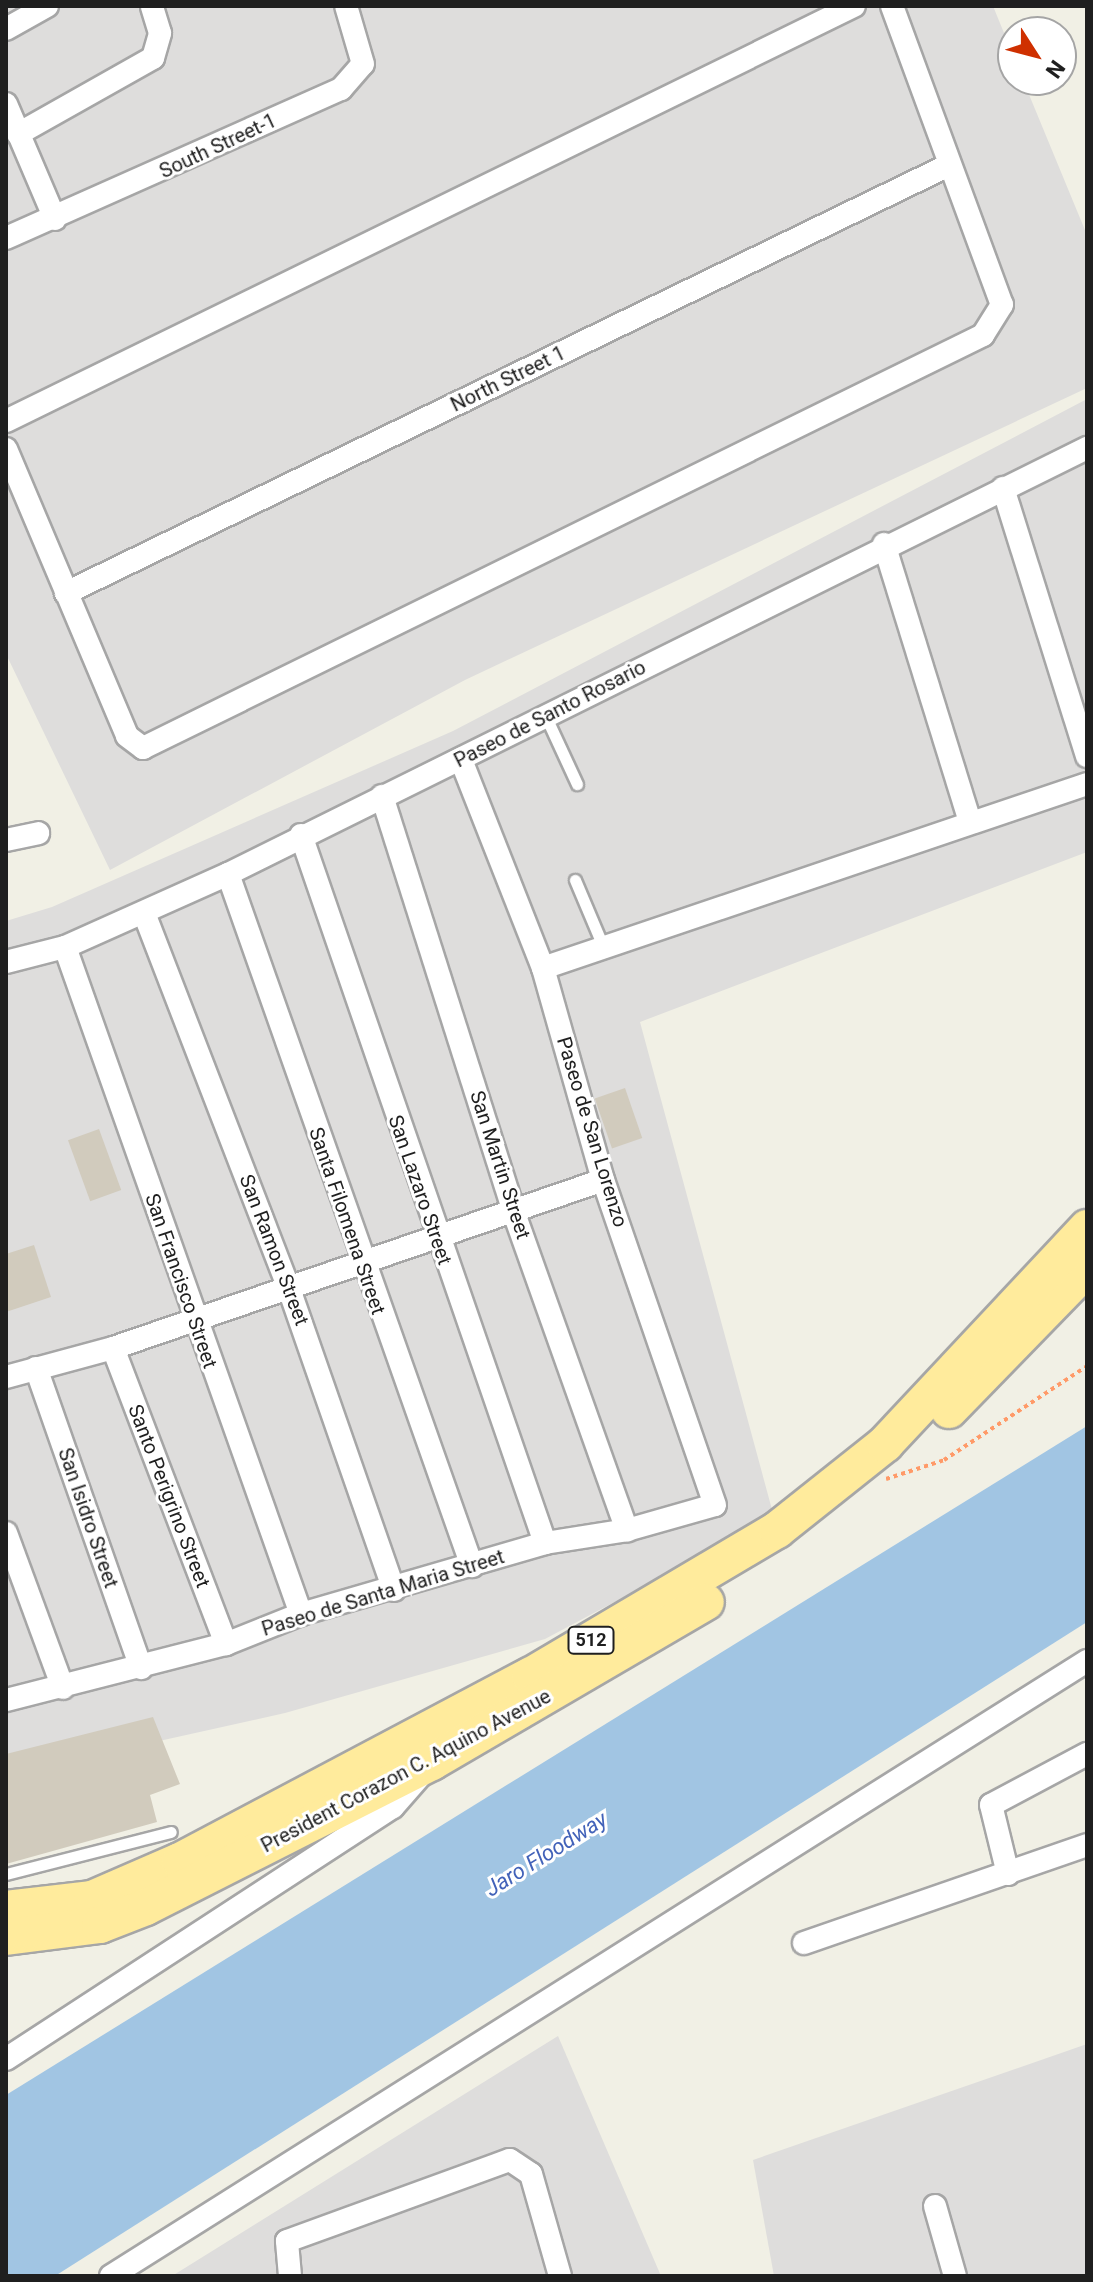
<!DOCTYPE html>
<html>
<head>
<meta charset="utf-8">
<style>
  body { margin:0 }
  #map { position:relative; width:1093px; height:2282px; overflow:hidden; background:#f1f0e5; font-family:Roboto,sans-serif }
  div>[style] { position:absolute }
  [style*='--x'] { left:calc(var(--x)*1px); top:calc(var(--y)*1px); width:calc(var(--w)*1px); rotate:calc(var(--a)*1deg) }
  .residential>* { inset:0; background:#dedddc }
  .water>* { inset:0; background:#a1c5e3 }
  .building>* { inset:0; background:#d1cbbd; transform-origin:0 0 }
  .path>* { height:4px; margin-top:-2px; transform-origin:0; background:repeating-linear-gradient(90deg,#ff9a68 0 4px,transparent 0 8px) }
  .roads { filter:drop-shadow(2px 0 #a6a6a6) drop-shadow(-2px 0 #a6a6a6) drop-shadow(0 2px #a6a6a6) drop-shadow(0 -2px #a6a6a6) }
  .service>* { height:11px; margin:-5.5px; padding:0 5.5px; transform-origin:5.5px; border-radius:5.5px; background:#fff }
  .minor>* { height:22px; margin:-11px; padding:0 11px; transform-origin:11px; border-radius:11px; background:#fff }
  .primary>* { height:36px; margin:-18px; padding:0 18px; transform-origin:18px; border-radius:18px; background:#ffeb9c }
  span { translate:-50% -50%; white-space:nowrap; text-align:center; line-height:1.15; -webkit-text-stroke:6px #fff; paint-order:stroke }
  .shield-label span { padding:2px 6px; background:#fff; border:2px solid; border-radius:6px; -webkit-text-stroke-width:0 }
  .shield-label { font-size:18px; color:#1f1f1f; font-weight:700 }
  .street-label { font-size:20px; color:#1f1f1f }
  .water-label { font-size:22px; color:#4262b9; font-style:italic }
  .frame { position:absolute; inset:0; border:8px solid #1f1f1f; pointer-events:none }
  .north { position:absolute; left:997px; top:16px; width:80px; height:80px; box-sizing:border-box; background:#fff; border:2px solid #a5a5a5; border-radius:50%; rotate:126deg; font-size:22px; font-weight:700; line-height:32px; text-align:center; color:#1f1f1f }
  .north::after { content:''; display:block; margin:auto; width:28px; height:36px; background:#cf3000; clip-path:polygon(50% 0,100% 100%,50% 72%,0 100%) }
</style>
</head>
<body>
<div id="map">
  <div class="residential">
    <i style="clip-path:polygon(6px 6px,993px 6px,1013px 55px,1013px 80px,1023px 80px,1087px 235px,1087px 388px,465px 680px,110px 870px,6px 654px)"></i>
    <i style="clip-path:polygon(1087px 399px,1087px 852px,640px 1022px,774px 1517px,545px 1639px,285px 1713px,6px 1775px,6px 921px,52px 907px,453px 731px)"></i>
    <i style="clip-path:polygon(558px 2036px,661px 2276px,172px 2276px)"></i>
    <i style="clip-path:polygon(1087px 2044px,1087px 2276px,774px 2276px,753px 2160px)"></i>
  </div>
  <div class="water">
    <i style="clip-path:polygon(1087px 1426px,1087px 1622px,55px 2276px,6px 2276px,6px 2095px)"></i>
  </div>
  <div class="building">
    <i style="left:625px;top:1088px;width:53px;height:32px;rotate:71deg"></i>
    <i style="left:99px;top:1129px;width:65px;height:33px;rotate:70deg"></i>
    <i style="clip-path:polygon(34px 1245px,51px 1297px,6px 1312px,6px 1254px)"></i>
    <i style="clip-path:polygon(153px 1717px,180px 1784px,150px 1795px,157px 1822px,6px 1864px,6px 1754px)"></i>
  </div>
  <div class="path">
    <i style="--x:886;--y:1479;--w:61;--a:-18.1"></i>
    <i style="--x:944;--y:1460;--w:171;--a:-33.3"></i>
  </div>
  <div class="roads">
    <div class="service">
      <i style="--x:546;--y:717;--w:74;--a:65.2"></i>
      <i style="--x:575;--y:880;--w:69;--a:67.1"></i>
      <i style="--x:6;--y:1874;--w:170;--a:-14.3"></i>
    </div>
    <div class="minor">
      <i style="--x:6;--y:29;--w:47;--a:-29.3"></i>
      <i style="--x:6;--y:104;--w:125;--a:66.9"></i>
      <i style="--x:18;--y:134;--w:155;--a:-29.4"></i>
      <i style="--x:153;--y:58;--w:26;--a:-74"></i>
      <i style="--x:160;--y:33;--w:28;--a:-107"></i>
      <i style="--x:6;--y:238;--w:367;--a:-24"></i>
      <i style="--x:341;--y:89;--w:33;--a:-49"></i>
      <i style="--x:363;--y:64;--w:60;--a:-106.3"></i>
      <i style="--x:6;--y:421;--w:944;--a:-26.08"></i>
      <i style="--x:6;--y:449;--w:311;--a:67.1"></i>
      <i style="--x:127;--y:736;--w:20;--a:37"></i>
      <i style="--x:143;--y:748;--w:936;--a:-26.18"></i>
      <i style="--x:983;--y:335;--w:36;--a:-58"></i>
      <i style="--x:1002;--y:305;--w:319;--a:-110.2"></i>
      <i style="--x:1003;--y:488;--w:281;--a:72.6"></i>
      <i style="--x:884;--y:544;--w:290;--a:72.8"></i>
      <i style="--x:66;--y:593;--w:981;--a:-25.86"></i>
      <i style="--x:382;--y:796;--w:437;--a:72.4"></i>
      <i style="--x:514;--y:1213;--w:337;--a:70.4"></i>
      <i style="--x:301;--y:835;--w:749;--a:70.98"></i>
      <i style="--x:6;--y:840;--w:33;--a:-12"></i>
      <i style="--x:228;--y:874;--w:734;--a:70.58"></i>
      <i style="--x:144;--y:913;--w:397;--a:68.9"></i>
      <i style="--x:287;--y:1283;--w:325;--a:70.8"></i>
      <i style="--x:65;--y:947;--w:708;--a:70.52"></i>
      <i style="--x:6;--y:962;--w:61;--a:-14.3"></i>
      <i style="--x:65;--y:947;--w:179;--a:-24.1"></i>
      <i style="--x:228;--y:874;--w:959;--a:-26.38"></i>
      <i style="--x:543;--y:968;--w:574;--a:-18.69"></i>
      <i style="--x:113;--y:1348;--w:317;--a:69.1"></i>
      <i style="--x:36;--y:1368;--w:318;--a:70.7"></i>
      <i style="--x:6;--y:1377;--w:111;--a:-15.2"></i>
      <i style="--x:113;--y:1348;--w:518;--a:-18.92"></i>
      <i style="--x:6;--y:1533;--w:165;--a:69.8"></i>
      <i style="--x:6;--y:1700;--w:227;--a:-14.3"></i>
      <i style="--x:226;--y:1644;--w:81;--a:-21.8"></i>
      <i style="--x:301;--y:1614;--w:254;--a:-16.2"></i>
      <i style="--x:545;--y:1543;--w:83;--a:-9"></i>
      <i style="--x:627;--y:1530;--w:91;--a:-15.9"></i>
      <i style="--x:715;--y:1505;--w:344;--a:-109"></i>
      <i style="--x:603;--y:1180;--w:220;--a:-105.8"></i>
      <i style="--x:543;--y:968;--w:224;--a:-111.5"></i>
      <i style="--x:1008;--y:1874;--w:71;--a:-103.8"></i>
      <i style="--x:991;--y:1805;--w:109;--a:-28"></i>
      <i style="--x:804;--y:1943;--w:299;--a:-19.1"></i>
      <i style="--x:6;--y:2059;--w:462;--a:-33.1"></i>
      <i style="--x:393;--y:1807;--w:43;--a:-48.8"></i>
      <i style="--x:935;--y:2206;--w:73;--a:74.1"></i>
      <i style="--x:111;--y:2276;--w:1154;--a:-32.22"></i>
      <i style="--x:290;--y:2276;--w:35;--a:-95"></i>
      <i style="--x:287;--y:2241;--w:237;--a:-20"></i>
      <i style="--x:510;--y:2160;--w:25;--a:34"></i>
      <i style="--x:531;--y:2174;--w:106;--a:74.1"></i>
    </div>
    <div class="primary">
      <i style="--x:949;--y:1410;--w:198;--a:-45.8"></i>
      <i style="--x:6;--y:1909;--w:87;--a:-6.6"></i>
      <i style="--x:92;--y:1899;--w:96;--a:-23.4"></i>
      <i style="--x:180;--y:1861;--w:396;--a:-27.9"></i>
      <i style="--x:530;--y:1676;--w:287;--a:-30.6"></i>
      <i style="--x:777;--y:1530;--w:138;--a:-38.5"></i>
      <i style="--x:885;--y:1444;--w:296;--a:-46.9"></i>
      <i style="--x:6;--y:1937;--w:95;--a:-7.3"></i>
      <i style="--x:100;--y:1925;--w:49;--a:-21.4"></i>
      <i style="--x:146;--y:1907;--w:321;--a:-26.9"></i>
      <i style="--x:432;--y:1762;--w:317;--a:-30.3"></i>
    </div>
  </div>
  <div class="shield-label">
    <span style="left:591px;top:1640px">512</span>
  </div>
  <div class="street-label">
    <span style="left:218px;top:146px;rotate:-25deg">South Street-1</span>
    <span style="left:508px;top:379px;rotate:-26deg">North Street 1</span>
    <span style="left:550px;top:714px;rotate:-27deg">Paseo de Santo Rosario</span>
    <span style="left:592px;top:1132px;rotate:73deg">Paseo de San Lorenzo</span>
    <span style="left:500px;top:1165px;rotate:72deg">San Martin Street</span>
    <span style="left:420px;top:1190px;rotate:71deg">San Lazaro Street</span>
    <span style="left:347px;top:1221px;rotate:71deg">Santa Filomena Street</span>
    <span style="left:274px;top:1250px;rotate:69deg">San Ramon Street</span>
    <span style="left:181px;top:1281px;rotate:71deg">San Francisco Street</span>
    <span style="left:169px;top:1496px;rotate:69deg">Santo Perigrino Street</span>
    <span style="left:88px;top:1518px;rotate:71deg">San Isidro Street</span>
    <span style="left:383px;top:1593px;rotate:-17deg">Paseo de Santa Maria Street</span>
    <span style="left:406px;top:1771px;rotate:-28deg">President Corazon C. Aquino Avenue</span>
  </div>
  <div class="water-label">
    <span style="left:546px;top:1854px;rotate:-32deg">Jaro Floodway</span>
  </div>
  <div class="frame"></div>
  <div class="north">N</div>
</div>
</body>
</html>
